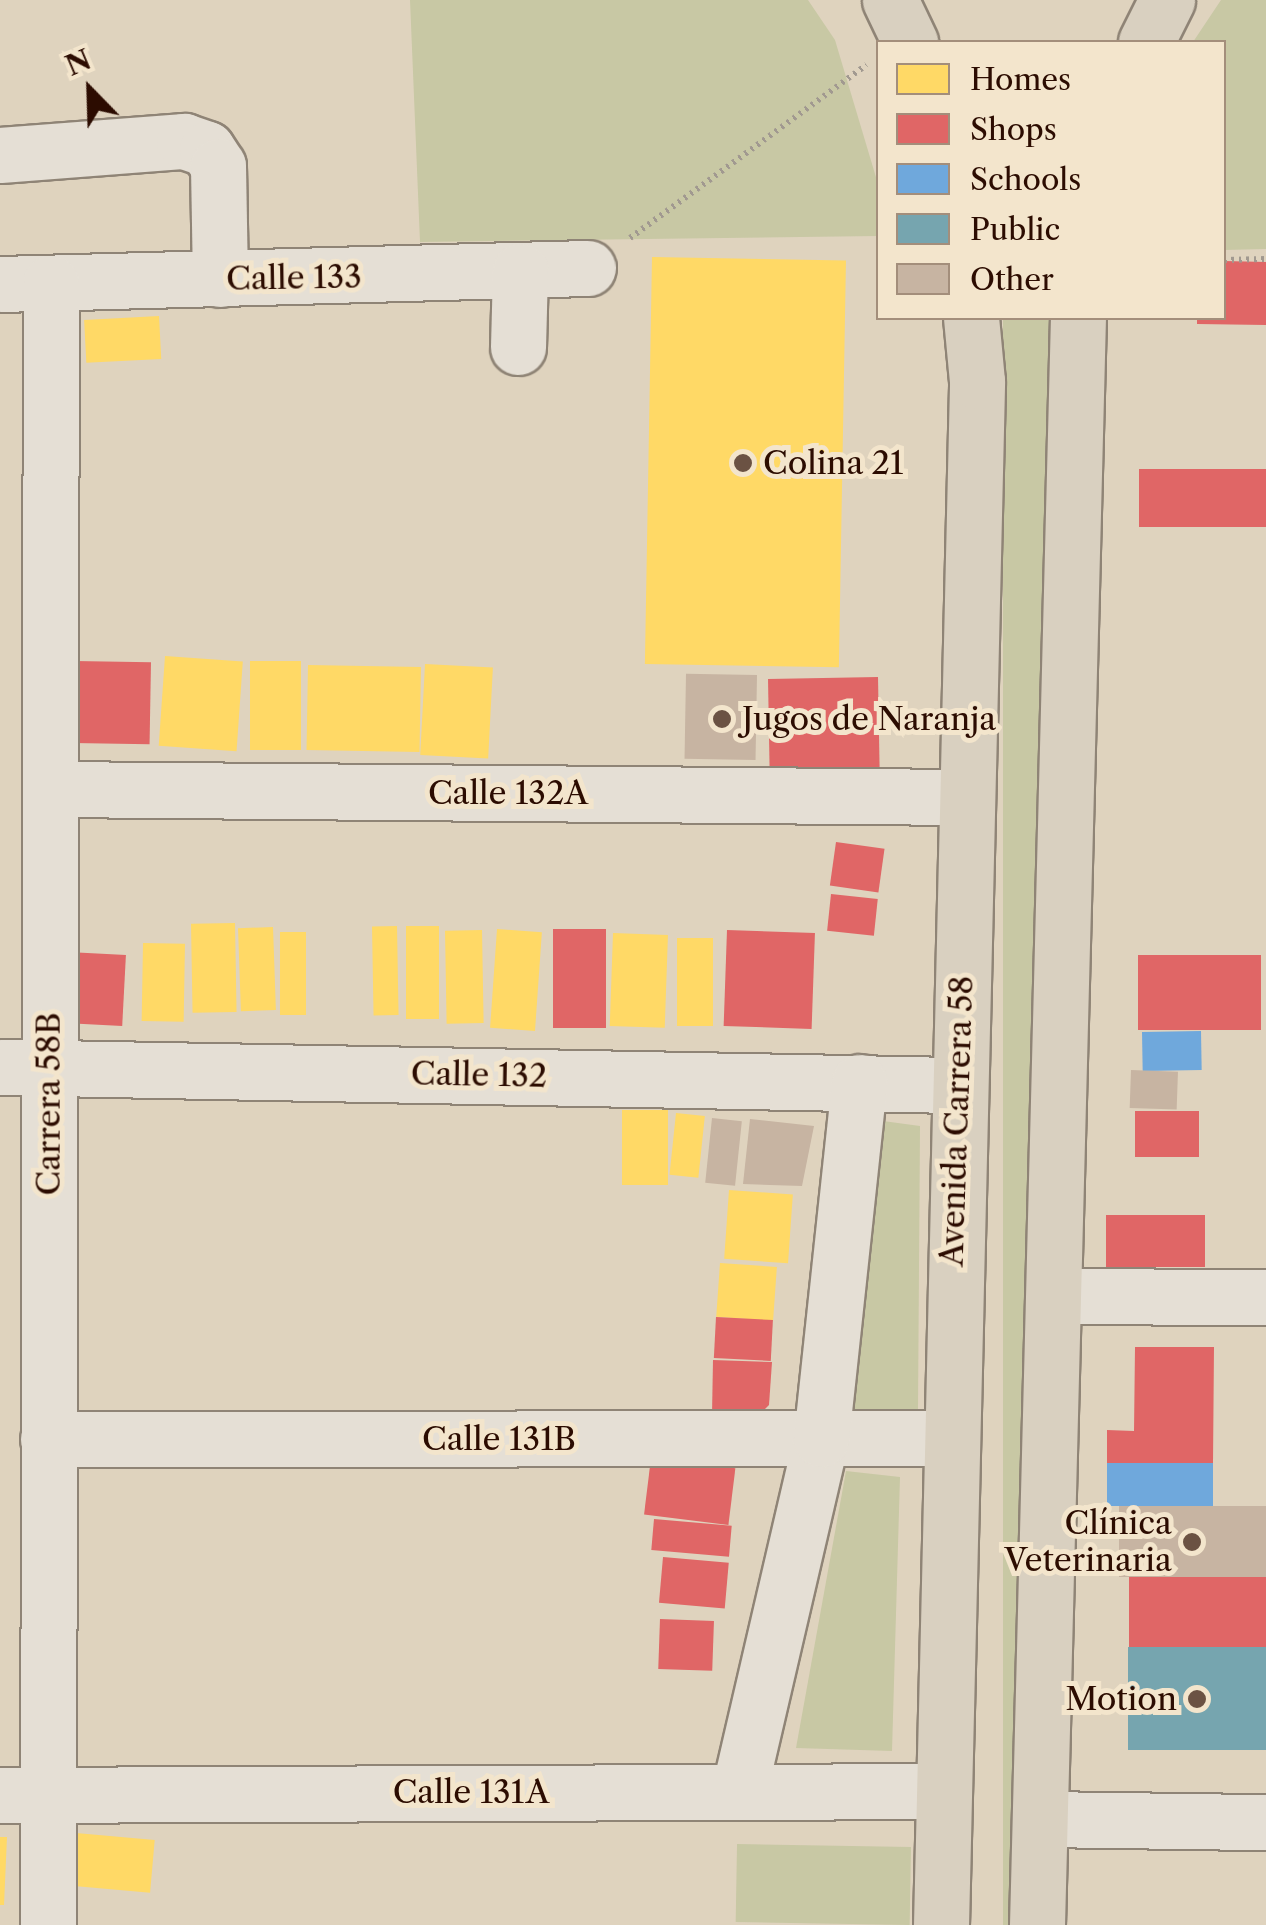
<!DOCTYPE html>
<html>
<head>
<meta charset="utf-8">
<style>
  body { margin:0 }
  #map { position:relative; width:1266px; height:1925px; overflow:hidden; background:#dfd3be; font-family:"Libre Caslon Text",serif }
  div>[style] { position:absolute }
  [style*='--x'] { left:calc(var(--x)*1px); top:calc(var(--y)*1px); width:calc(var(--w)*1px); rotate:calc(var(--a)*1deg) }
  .green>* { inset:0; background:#c8c8a4; transform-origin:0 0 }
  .homes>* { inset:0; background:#ffd966; transform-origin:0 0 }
  .shops>* { inset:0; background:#e06666; transform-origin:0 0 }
  .schools>* { inset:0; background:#6fa8dc; transform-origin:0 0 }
  .public>* { inset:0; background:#76a5af; transform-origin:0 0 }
  .building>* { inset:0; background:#c7b4a2; transform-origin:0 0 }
  .path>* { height:6px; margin-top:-3px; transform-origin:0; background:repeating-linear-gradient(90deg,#a19990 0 2.5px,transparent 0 7.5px) }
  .roads { filter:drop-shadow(2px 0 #8f8476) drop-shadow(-2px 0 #8f8476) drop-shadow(0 2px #8f8476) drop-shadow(0 -2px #8f8476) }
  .minor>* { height:55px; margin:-27.5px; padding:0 27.5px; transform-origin:27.5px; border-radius:27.5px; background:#e5dfd5 }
  .major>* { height:55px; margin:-27.5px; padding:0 27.5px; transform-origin:27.5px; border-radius:27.5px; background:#d9d0c0 }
  .dots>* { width:28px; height:28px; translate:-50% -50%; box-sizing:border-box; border:5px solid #f3e5cc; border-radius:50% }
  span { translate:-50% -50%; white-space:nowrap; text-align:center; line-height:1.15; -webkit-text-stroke:10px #f3e5cc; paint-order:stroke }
  .street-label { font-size:32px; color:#2c0c01 }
  .poi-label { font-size:32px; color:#2c0c01 }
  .left { translate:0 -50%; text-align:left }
  .right { translate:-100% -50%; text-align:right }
  .legend { position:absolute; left:876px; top:40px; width:350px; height:280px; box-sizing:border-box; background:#f3e5cc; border:2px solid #a38e7b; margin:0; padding:12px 18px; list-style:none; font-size:30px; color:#2c0c01 }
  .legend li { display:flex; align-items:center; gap:20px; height:50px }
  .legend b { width:50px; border:2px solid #a38e7b }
  .north { position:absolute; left:40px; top:40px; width:100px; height:100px; -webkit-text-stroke:8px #f3e5cc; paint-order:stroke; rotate:337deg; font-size:28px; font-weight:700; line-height:40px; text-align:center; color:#2c0c01 }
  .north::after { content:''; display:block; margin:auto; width:35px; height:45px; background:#2c0c01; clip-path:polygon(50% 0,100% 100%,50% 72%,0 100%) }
</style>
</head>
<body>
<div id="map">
  <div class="green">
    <i style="clip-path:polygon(410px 0,808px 0,835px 40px,878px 184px,878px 236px,420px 242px)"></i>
    <i style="clip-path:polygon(1221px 0,1266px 0,1266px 249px,1224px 250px,1224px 42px,1193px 42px)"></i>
    <i style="left:1003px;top:318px;width:47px;height:1607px"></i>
    <i style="clip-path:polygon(868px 1119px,920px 1126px,918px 1409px,839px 1413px)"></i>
    <i style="clip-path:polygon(846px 1471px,900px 1477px,892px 1751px,796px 1748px)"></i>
    <i style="left:911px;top:1847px;width:78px;height:174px;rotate:91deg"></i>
  </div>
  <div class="homes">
    <i style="left:652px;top:257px;width:194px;height:407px;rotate:1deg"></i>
    <i style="left:159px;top:316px;width:43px;height:75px;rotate:87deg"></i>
    <i style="left:165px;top:656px;width:78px;height:90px;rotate:4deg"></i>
    <i style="left:250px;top:661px;width:51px;height:89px"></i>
    <i style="left:425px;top:664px;width:68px;height:91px;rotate:3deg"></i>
    <i style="left:308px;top:665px;width:113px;height:85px;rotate:1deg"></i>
    <i style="left:235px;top:923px;width:89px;height:44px;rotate:89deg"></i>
    <i style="left:397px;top:926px;width:89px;height:25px;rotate:89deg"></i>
    <i style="left:406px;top:926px;width:33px;height:93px"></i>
    <i style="left:273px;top:927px;width:83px;height:35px;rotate:88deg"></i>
    <i style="left:497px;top:929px;width:45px;height:99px;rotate:4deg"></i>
    <i style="left:482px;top:930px;width:93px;height:37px;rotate:89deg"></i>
    <i style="left:280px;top:932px;width:26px;height:83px"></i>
    <i style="left:613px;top:933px;width:55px;height:93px;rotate:2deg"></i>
    <i style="left:677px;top:938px;width:36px;height:88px"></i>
    <i style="left:143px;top:943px;width:42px;height:78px;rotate:1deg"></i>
    <i style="left:622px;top:1110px;width:46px;height:75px"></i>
    <i style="left:676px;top:1113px;width:29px;height:62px;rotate:6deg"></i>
    <i style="left:729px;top:1190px;width:64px;height:69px;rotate:4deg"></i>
    <i style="left:720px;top:1263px;width:57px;height:54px;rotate:4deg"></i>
    <i style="left:76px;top:1833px;width:79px;height:53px;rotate:5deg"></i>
    <i style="clip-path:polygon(0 1837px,7px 1837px,4px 1905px,0 1905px)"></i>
  </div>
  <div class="shops">
    <i style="clip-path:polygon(1224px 261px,1266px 262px,1266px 325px,1197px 324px,1197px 318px,1224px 318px)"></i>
    <i style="left:1266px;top:469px;width:58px;height:127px;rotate:90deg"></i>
    <i style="left:74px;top:661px;width:77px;height:82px;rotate:1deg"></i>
    <i style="left:878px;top:677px;width:92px;height:110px;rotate:89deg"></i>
    <i style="left:836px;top:842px;width:49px;height:44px;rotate:8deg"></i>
    <i style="left:831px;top:894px;width:47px;height:37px;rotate:6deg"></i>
    <i style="left:553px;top:929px;width:53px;height:99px"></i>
    <i style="left:727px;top:930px;width:88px;height:96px;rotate:2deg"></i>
    <i style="left:68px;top:952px;width:58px;height:71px;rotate:3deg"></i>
    <i style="left:1138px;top:955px;width:123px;height:75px"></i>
    <i style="left:1135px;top:1111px;width:64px;height:46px"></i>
    <i style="left:1106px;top:1215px;width:99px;height:52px"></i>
    <i style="left:716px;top:1317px;width:57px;height:41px;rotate:3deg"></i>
    <i style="clip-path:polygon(1135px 1347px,1214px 1347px,1213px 1463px,1107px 1463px,1107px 1430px,1134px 1431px)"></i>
    <i style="clip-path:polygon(713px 1360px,772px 1362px,769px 1405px,761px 1413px,712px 1415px)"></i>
    <i style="left:651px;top:1458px;width:85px;height:57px;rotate:7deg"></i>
    <i style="left:654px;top:1519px;width:78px;height:31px;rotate:5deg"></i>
    <i style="left:663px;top:1557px;width:66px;height:46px;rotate:5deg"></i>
    <i style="left:1129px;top:1577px;width:137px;height:70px"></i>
    <i style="left:660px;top:1619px;width:54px;height:50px;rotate:2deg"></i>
  </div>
  <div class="schools">
    <i style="left:1201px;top:1031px;width:39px;height:59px;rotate:89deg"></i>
    <i style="left:1107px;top:1463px;width:106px;height:43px"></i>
  </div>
  <div class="public">
    <i style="left:1128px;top:1647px;width:138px;height:103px"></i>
  </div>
  <div class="building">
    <i style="left:757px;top:675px;width:85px;height:71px;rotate:91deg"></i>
    <i style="left:1131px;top:1070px;width:47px;height:38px;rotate:2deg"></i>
    <i style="left:712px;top:1118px;width:30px;height:65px;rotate:6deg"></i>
    <i style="clip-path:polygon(750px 1119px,814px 1126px,802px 1186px,743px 1184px)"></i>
    <i style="left:1119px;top:1506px;width:147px;height:71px"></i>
  </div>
  <div class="path">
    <i style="--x:630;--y:238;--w:293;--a:-36.2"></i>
    <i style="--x:1224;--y:260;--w:42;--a:-1.4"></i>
  </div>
  <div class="roads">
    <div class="minor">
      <i style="--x:0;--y:155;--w:185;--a:-4.4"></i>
      <i style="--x:184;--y:141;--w:24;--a:19"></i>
      <i style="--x:207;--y:149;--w:20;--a:57"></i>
      <i style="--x:218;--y:166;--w:113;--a:89"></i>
      <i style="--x:0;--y:284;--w:588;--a:-1.56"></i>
      <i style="--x:518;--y:347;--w:76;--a:-88.5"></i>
      <i style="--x:50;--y:789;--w:916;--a:0.5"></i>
      <i style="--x:0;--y:1067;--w:959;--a:1.08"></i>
      <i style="--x:1056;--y:1296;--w:210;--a:0.3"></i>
      <i style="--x:48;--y:1439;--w:901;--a:-0.06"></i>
      <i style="--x:739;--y:1791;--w:361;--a:-76.9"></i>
      <i style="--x:821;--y:1439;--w:359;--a:-83.9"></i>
      <i style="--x:0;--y:1795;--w:943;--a:-0.24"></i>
      <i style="--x:1041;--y:1819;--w:225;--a:0.8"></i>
      <i style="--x:48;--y:1925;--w:1642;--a:-89.9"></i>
    </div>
    <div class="major">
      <i style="--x:890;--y:0;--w:47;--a:64.5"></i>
      <i style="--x:1146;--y:42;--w:47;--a:-63.4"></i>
      <i style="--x:941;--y:1925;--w:1544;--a:-88.66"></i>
      <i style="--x:977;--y:381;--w:63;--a:-95.4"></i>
      <i style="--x:1037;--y:1925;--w:1608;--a:-88.54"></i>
    </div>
  </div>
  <div class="dots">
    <i style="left:743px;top:463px;background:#6b5243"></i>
    <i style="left:722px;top:719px;background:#6b5243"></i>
    <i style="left:1192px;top:1542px;background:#6b5243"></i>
    <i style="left:1197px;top:1699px;background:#6b5243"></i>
  </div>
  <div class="street-label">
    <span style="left:294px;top:278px;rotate:-1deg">Calle 133</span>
    <span style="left:508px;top:793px">Calle 132A</span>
    <span style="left:479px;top:1075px;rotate:1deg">Calle 132</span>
    <span style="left:49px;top:1104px;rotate:-90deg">Carrera 58B</span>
    <span style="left:957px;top:1121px;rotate:-88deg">Avenida Carrera 58</span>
    <span style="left:499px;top:1439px">Calle 131B</span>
    <span style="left:471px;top:1792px">Calle 131A</span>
  </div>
  <div class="poi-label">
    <span class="left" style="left:763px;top:463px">Colina 21</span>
    <span class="left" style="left:742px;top:719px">Jugos de Naranja</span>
    <span class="right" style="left:1172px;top:1542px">Clínica<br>Veterinaria</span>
    <span class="right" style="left:1177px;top:1699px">Motion</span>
  </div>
  <ul class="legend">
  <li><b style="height:28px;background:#ffd966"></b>Homes</li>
  <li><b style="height:28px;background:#e06666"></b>Shops</li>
  <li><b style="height:28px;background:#6fa8dc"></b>Schools</li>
  <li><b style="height:28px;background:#76a5af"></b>Public</li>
  <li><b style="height:28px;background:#c7b4a2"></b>Other</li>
  </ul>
  <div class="north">N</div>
</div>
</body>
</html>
